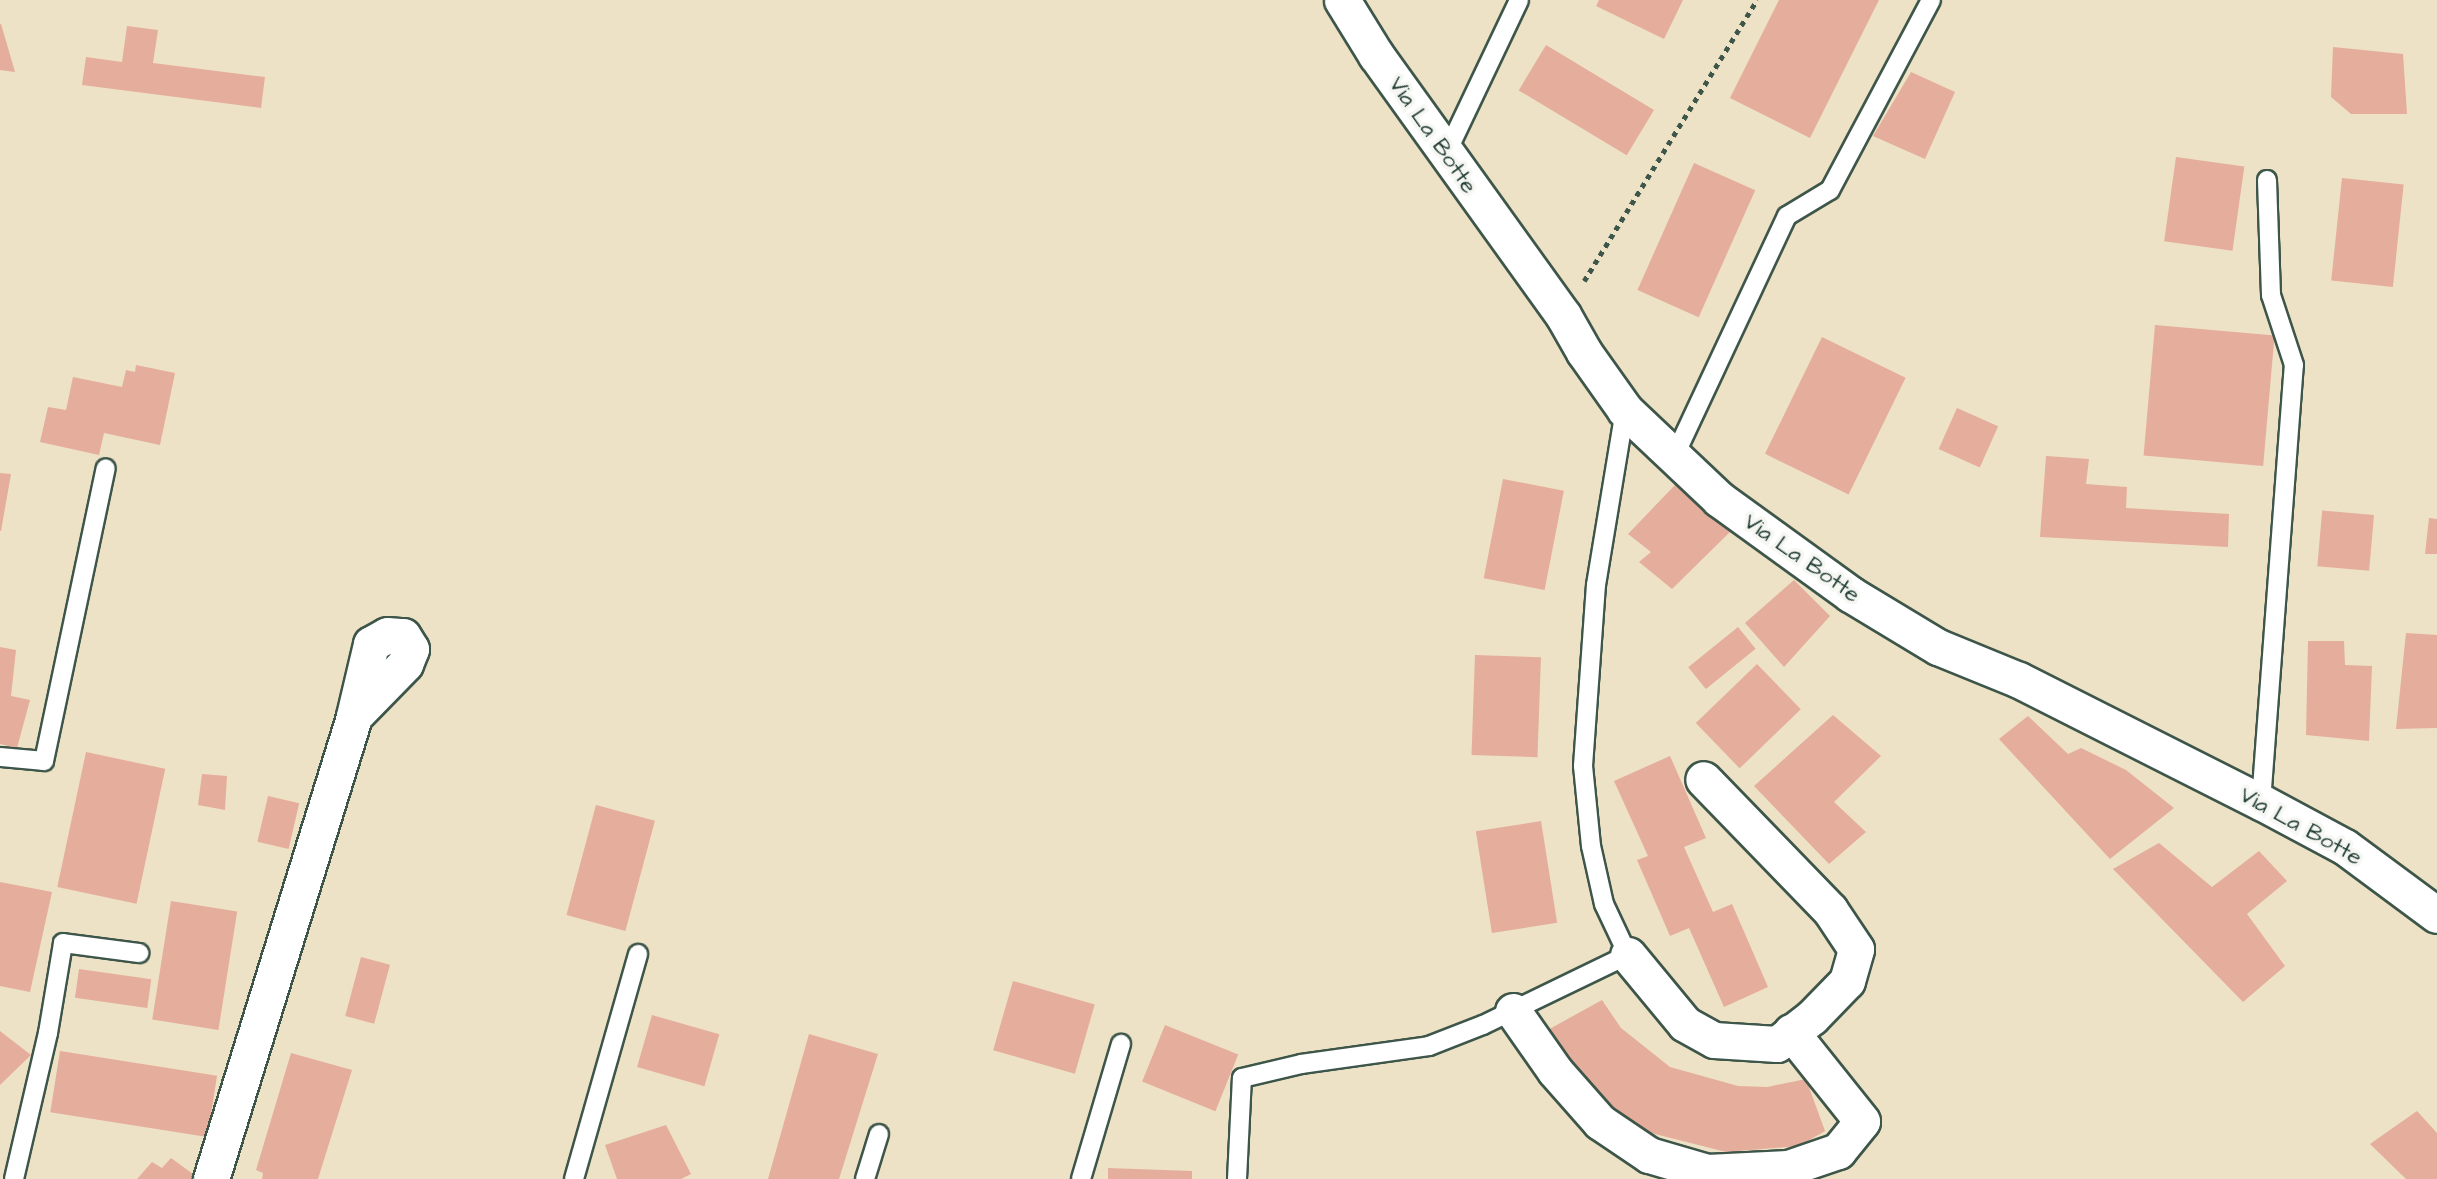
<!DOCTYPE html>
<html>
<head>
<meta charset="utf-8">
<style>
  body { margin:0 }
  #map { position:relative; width:2437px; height:1179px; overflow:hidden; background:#ede2c5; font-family:"Architects Daughter",sans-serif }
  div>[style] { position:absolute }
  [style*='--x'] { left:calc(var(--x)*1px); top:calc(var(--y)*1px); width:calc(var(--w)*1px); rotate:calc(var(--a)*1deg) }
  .building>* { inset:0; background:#e5ad9c; transform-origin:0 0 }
  .path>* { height:4.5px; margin-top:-2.25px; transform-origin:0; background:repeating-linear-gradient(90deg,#3e564a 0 5px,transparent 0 10px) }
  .roads { filter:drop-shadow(2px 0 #3e564a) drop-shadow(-2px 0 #3e564a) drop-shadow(0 2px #3e564a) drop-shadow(0 -2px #3e564a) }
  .service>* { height:18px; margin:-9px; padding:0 9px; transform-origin:9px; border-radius:9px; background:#fff }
  .minor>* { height:35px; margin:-17.5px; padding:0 17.5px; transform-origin:17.5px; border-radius:17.5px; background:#fff }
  span { translate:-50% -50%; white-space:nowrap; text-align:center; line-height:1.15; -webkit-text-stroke:7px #f6f6f2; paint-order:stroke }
  .street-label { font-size:23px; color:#1f3d34 }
</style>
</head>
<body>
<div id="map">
  <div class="building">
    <i style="clip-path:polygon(1599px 0,1683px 0,1664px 39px,1596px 6px)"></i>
    <i style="clip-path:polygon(1779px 0,1879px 0,1810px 138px,1730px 98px)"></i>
    <i style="clip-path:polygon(0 24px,1px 24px,15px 72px,0 70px)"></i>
    <i style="clip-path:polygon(127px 26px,158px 30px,153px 63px,265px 77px,261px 108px,82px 85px,86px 57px,122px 62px)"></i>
    <i style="left:1546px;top:45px;width:126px;height:53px;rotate:31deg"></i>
    <i style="clip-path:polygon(2333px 47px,2403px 54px,2407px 114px,2351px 114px,2331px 97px)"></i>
    <i style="clip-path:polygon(1911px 72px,1955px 92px,1925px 159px,1873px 136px)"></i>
    <i style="left:2176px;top:157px;width:69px;height:85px;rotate:8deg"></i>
    <i style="left:1694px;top:163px;width:67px;height:139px;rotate:24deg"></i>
    <i style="left:2342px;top:178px;width:62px;height:103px;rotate:6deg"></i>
    <i style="left:2155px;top:325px;width:120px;height:131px;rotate:5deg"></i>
    <i style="left:1822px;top:337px;width:93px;height:130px;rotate:26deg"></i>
    <i style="clip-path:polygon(136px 365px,175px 373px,160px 445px,104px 433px,99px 455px,40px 442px,48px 407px,66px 410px,73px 377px,122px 387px,126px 370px,135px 372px)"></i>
    <i style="left:1957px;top:408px;width:45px;height:45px;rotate:24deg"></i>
    <i style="clip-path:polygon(2046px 456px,2089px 459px,2086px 484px,2127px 487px,2126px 508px,2229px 514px,2228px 547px,2040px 537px)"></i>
    <i style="clip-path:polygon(0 473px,11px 474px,1px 531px,0 531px)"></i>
    <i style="left:1503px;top:479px;width:62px;height:101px;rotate:11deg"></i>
    <i style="clip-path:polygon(1675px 485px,1732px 530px,1672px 589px,1639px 562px,1651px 552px,1628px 534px)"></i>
    <i style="left:2374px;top:515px;width:56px;height:52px;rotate:95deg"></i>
    <i style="clip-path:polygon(2429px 518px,2437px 519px,2437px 554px,2425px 554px)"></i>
    <i style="clip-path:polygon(1794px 580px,1830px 616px,1784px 667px,1745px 623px)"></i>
    <i style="left:1738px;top:627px;width:28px;height:64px;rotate:51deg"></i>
    <i style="clip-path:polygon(2406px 633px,2437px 635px,2437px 728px,2396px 729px)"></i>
    <i style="clip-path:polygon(2308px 641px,2344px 641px,2345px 665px,2372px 666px,2369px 741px,2306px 735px)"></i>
    <i style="clip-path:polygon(0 647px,16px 650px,11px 696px,30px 700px,17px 748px,0 744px)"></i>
    <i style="left:1475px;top:655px;width:66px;height:100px;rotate:2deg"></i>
    <i style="left:1757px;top:664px;width:63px;height:85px;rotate:46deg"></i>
    <i style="clip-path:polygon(1833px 715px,1881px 756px,1834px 802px,1866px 832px,1829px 864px,1754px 786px)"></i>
    <i style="clip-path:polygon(2028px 716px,2068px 754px,2081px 748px,2126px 770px,2174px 808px,2110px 859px,1999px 739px)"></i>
    <i style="left:86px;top:752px;width:81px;height:138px;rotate:12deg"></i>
    <i style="clip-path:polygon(1670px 756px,1706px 838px,1684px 847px,1713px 912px,1732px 904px,1768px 987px,1724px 1007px,1689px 928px,1670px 936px,1637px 860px,1648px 856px,1614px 781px)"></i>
    <i style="clip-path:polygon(202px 774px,227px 776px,225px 810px,198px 805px)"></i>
    <i style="left:268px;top:796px;width:32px;height:47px;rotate:13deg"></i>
    <i style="left:596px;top:805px;width:61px;height:114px;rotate:15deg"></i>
    <i style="left:1541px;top:821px;width:103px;height:66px;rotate:81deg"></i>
    <i style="clip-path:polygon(2159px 843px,2212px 887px,2259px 851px,2287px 881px,2247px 914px,2285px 966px,2243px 1002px,2113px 869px)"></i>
    <i style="clip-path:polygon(0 882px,52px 892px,30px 992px,0 986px)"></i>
    <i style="left:171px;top:901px;width:67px;height:120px;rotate:9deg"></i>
    <i style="left:361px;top:957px;width:30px;height:61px;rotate:15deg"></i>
    <i style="left:79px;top:969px;width:73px;height:29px;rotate:8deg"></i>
    <i style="left:1013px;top:981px;width:85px;height:72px;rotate:16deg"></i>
    <i style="clip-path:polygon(1602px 1000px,1621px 1028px,1670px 1067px,1738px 1086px,1767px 1087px,1806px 1079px,1825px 1131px,1799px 1146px,1726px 1152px,1651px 1133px,1624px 1120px,1570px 1073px,1544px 1032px)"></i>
    <i style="left:652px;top:1015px;width:70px;height:54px;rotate:16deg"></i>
    <i style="left:1165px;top:1025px;width:79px;height:61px;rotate:22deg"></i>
    <i style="clip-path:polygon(0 1031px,31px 1055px,0 1085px)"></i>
    <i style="clip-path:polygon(809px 1034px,878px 1054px,839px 1179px,768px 1179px)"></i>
    <i style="left:60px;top:1051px;width:159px;height:62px;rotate:9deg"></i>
    <i style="clip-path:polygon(291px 1053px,352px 1070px,318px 1179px,262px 1179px,263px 1173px,256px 1170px)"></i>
    <i style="clip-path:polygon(2417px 1111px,2437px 1133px,2437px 1179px,2406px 1179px,2370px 1144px)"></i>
    <i style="clip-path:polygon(666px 1125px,691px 1174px,681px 1179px,617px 1179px,605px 1145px)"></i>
    <i style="clip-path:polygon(171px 1158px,193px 1174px,191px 1179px,137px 1179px,152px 1162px,162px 1168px)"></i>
    <i style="clip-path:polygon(1108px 1168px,1192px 1171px,1192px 1179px,1108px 1179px)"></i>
  </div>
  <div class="path">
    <i style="--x:1584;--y:281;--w:330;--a:-58.4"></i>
  </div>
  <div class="roads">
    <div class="service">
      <i style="--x:1446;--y:154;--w:170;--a:-64.6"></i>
      <i style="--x:1674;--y:457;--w:266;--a:-64.9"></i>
      <i style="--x:1787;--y:216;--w:50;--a:-31.2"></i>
      <i style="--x:1830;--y:190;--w:215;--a:-62"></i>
      <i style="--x:0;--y:757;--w:44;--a:5.2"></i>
      <i style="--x:44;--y:761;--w:299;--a:-78.1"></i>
      <i style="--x:2261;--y:802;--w:438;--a:-85.7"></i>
      <i style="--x:2294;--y:365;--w:74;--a:-108.2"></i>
      <i style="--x:2271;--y:295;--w:115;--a:-92"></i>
      <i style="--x:14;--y:1179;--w:150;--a:-76.9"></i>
      <i style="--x:48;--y:1033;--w:91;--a:-80.5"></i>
      <i style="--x:63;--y:943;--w:77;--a:7.5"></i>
      <i style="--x:574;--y:1179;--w:234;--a:-74.1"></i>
      <i style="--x:865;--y:1179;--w:47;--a:-72.7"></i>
      <i style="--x:1081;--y:1179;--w:141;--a:-73.5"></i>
      <i style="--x:1237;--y:1179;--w:101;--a:-87.2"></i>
      <i style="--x:1242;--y:1078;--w:61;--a:-13.3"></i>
      <i style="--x:1301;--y:1064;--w:129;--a:-8"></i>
      <i style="--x:1429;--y:1046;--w:58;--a:-21.3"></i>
      <i style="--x:1483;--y:1025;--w:161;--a:-25.8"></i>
      <i style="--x:1628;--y:955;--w:56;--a:-115.2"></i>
      <i style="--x:1604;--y:904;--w:59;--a:-102.6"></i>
      <i style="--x:1591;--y:846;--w:80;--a:-95.7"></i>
      <i style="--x:1583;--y:766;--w:181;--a:-85.9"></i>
      <i style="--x:1596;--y:585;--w:177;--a:-80.6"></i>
    </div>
    <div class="minor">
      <i style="--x:1342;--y:0;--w:65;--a:58.3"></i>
      <i style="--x:1376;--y:55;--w:320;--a:54.3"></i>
      <i style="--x:1563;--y:315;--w:43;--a:60.4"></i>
      <i style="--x:1584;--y:352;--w:71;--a:54.7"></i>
      <i style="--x:1625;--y:410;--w:129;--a:43.4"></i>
      <i style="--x:1719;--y:499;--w:162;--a:35.9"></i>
      <i style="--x:1850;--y:594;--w:103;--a:31.1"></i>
      <i style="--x:1938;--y:647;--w:87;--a:22.2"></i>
      <i style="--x:2019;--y:680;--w:271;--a:26.8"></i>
      <i style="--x:2261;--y:802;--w:95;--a:28.2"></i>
      <i style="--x:2345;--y:847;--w:114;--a:36.5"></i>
      <i style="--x:1628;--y:955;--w:89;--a:50.4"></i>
      <i style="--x:1685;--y:1024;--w:33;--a:29"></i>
      <i style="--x:1714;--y:1040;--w:63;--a:3.6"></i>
      <i style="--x:1777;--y:1044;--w:44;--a:-37.6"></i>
      <i style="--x:1812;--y:1017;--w:50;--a:-45.8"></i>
      <i style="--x:1847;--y:981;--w:33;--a:-74"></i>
      <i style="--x:1856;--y:949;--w:47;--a:-123.7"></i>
      <i style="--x:1830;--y:910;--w:182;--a:-134.1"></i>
      <i style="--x:1513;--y:1011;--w:73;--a:55"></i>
      <i style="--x:1555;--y:1071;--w:68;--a:48.6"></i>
      <i style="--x:1600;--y:1122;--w:59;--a:34"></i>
      <i style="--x:1649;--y:1155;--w:60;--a:16.3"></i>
      <i style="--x:1707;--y:1172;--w:81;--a:-2.8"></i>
      <i style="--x:1788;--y:1168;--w:53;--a:-18.8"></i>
      <i style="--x:1838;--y:1151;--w:38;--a:-51"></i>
      <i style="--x:1862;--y:1121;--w:114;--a:-128.6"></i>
      <i style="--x:211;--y:1179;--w:485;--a:-72.8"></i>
      <i style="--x:354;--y:716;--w:74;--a:-76.7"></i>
      <i style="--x:371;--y:644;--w:18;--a:-29"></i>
      <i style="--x:387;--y:635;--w:16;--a:4"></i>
      <i style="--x:403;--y:636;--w:15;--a:58"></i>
      <i style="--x:411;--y:649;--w:16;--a:112"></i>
      <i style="--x:405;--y:664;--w:73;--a:134.4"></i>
    </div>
  </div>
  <div class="street-label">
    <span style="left:1433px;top:135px;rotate:55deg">Via La Botte</span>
    <span style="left:1802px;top:558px;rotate:35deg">Via La Botte</span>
    <span style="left:2301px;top:826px;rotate:29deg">Via La Botte</span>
  </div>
</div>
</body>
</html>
